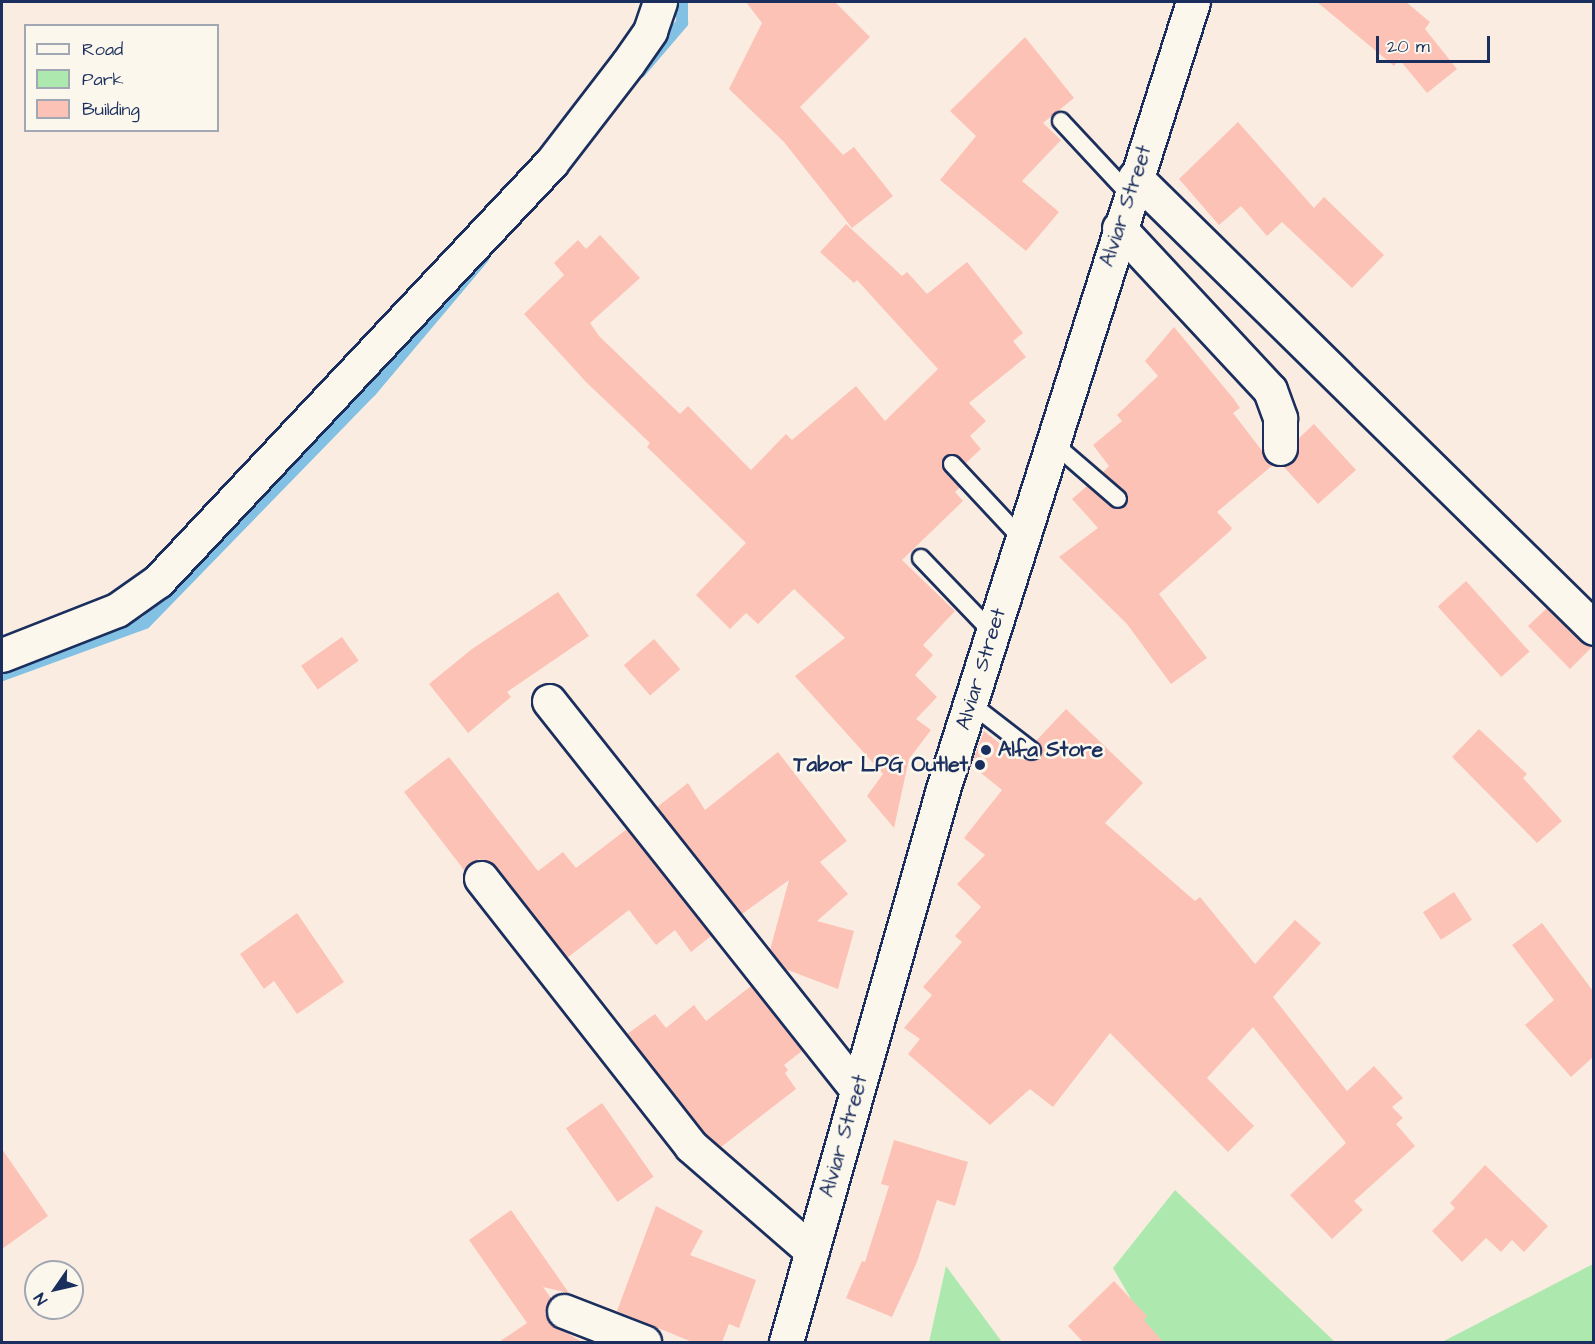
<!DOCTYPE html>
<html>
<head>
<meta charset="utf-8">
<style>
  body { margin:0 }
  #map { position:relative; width:1595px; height:1344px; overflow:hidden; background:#fbece1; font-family:"Architects Daughter",sans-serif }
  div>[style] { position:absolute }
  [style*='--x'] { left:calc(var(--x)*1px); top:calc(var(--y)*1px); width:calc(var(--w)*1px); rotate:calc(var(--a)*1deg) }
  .green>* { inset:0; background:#ade9af }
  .stream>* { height:12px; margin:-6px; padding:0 6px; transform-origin:6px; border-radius:6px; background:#82c1e3 }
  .building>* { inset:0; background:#fdc2b6; transform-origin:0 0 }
  .roads { filter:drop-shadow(2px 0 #1b2f5e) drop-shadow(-2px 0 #1b2f5e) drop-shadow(0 2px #1b2f5e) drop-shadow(0 -2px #1b2f5e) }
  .lane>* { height:16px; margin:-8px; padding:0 8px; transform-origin:8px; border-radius:8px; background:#fbf7ec }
  .street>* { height:33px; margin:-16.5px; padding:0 16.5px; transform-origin:16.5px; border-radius:16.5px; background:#fbf7ec }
  .secondary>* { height:33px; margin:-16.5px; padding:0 16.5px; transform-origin:16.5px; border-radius:16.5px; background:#fbf7ec }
  .dots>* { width:16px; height:16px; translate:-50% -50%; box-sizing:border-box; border:3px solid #fbf7ec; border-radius:50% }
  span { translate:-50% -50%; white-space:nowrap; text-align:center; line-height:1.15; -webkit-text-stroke:5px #fbf7ec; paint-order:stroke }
  .street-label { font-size:21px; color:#1b2f5e }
  .poi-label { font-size:21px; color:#1b2f5e; font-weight:700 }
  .left { translate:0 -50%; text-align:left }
  .right { translate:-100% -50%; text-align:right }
  .frame { position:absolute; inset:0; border:3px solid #1b2f5e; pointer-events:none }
  .legend { position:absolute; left:24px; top:24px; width:195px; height:108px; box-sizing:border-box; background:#fbf7ec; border:2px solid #a1a7b3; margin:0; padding:8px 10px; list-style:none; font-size:18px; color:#1b2f5e }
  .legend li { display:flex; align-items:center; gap:12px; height:30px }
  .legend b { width:30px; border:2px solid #a1a7b3 }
  .north { position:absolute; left:24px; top:1260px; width:60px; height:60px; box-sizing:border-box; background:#fbf7ec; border:2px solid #a1a7b3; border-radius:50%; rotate:236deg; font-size:16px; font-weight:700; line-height:24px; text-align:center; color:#1b2f5e }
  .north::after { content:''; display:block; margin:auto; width:21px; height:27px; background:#1b2f5e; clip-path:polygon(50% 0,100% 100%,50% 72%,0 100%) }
  .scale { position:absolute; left:1376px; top:36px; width:114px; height:27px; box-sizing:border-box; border:3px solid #1b2f5e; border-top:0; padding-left:8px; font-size:18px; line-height:21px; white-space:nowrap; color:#1b2f5e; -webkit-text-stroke:4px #fbf7ec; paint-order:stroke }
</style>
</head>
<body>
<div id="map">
  <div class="green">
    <i style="clip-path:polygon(1175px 1190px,1335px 1342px,1156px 1342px,1113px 1268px)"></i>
    <i style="clip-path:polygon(1593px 1264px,1593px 1342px,1442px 1342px)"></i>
    <i style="clip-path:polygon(946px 1266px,1002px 1342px,929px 1342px)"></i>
  </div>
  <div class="stream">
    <i style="--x:640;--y:72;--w:65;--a:-49.4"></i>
    <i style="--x:682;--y:23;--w:21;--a:-90"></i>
    <i style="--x:2;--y:675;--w:152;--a:-20"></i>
    <i style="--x:145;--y:623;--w:324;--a:-45.8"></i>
    <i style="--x:371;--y:391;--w:175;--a:-49.9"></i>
  </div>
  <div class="building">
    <i style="clip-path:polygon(746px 2px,835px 2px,870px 37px,800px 107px,843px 155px,854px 147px,893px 196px,852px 228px,784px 142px,729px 89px,762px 23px)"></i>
    <i style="clip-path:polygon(1317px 2px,1406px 2px,1430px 22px,1425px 29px,1457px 69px,1427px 93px,1399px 59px,1394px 66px)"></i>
    <i style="clip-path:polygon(1025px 37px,1074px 98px,1043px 123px,1061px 140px,1022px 181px,1059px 212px,1026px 251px,940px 180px,976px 136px,950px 111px)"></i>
    <i style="clip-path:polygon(1238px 122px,1314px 208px,1324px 197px,1384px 255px,1352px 288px,1282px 222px,1267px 236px,1241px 206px,1219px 225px,1179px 179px)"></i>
    <i style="clip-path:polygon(846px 224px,902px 276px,907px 272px,927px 294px,967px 262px,1023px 333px,1013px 341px,1026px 357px,969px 403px,986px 421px,970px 436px,981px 449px,966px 463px,954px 454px,942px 462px,944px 471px,960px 487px,955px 492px,963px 501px,902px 560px,955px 611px,923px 645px,933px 655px,915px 675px,937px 697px,916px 719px,931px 730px,909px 759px,894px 828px,867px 796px,883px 774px,795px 676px,845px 638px,794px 589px,758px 624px,746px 613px,730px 629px,696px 595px,746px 543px,647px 447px,650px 443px,586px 382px,524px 314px,564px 275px,554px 263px,578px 240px,586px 249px,600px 235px,640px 278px,590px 323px,599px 336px,680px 414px,688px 406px,751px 470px,786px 434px,792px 440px,856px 386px,885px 421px,938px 369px,857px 280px,854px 283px,820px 252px)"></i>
    <i style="clip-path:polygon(1174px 327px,1233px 398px,1240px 408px,1233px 413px,1273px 465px,1217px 512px,1232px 528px,1230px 531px,1159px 594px,1207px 658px,1171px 684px,1127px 624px,1059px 557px,1098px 528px,1072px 499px,1087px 486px,1112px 507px,1126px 505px,1128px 495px,1103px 472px,1109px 466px,1093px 445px,1122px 421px,1117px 415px,1158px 376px,1145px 361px)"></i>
    <i style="clip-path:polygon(1314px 424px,1356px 470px,1318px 504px,1283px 466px,1296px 458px,1299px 438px)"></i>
    <i style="left:1466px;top:581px;width:95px;height:38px;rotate:48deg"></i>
    <i style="clip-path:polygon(558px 592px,589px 636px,507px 692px,511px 697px,468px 733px,429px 684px,472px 649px)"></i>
    <i style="clip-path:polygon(1547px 608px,1581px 641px,1593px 646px,1570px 669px,1528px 626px)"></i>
    <i style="left:342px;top:637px;width:29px;height:50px;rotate:55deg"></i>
    <i style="left:654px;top:639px;width:40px;height:40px;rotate:49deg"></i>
    <i style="clip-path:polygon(1066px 709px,1143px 783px,1105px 823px,1195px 901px,1200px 897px,1255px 964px,1295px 920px,1321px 943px,1273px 997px,1347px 1091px,1374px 1066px,1403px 1098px,1392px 1107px,1403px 1118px,1396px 1124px,1415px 1146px,1354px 1201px,1363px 1210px,1332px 1239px,1290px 1195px,1346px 1143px,1253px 1027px,1207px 1078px,1254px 1126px,1228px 1152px,1110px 1033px,1053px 1107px,1030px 1089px,990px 1125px,908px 1054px,920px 1039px,904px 1028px,932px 995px,923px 987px,962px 942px,955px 936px,981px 907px,957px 884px,985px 855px,964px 838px,1002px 790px,971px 765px,984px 731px,1019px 759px,1035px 761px,1042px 752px,1036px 741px)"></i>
    <i style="clip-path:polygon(1479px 729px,1527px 774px,1523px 778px,1562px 821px,1537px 843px,1452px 757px)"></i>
    <i style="clip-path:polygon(778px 752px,847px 841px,820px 862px,848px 894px,817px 921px,854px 931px,838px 989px,785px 969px,770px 950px,789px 880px,742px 914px,657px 807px,688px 783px,705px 810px)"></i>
    <i style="clip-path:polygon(449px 757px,538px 871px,563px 852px,576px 868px,627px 829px,711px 936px,691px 952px,675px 930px,656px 945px,629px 910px,567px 958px,496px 866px,479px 859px,464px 870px,404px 792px)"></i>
    <i style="left:1454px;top:892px;width:33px;height:37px;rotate:57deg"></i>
    <i style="clip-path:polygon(297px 913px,344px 982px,297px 1014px,274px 981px,264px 989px,240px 954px)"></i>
    <i style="clip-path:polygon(1542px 923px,1593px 991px,1593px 1057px,1571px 1077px,1525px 1025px,1554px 1000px,1512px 945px)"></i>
    <i style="clip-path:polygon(751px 986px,802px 1051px,784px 1065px,788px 1070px,785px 1073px,796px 1089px,721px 1147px,705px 1133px,627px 1034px,655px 1014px,666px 1028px,694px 1005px,706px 1021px)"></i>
    <i style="left:602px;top:1103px;width:90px;height:44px;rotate:55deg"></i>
    <i style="clip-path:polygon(894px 1140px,968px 1162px,955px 1206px,937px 1200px,917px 1262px,892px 1317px,846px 1298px,862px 1261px,865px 1262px,889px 1186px,881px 1184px)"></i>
    <i style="clip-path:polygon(2px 1149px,48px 1216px,2px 1249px)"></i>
    <i style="clip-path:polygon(1485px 1165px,1548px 1226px,1524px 1252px,1512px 1240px,1501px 1252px,1486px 1238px,1462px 1262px,1432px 1231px,1455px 1208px,1450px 1203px)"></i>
    <i style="clip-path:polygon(656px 1206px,703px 1231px,690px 1255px,756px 1280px,739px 1328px,729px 1324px,722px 1342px,692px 1342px,617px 1311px)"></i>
    <i style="clip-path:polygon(511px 1210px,569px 1293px,543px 1287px,551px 1298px,545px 1313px,549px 1322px,582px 1342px,499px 1342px,527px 1323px,469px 1240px)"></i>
    <i style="clip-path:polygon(1114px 1281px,1147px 1316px,1144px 1320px,1163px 1342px,1083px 1342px,1068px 1326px)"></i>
  </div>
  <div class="roads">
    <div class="lane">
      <i style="--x:1061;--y:121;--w:101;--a:47"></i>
      <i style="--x:1052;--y:442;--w:87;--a:40.8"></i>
      <i style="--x:952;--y:464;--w:103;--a:47"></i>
      <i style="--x:921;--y:558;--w:103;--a:46.2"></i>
      <i style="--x:970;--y:703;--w:78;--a:37.7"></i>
    </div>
    <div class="street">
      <i style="--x:1135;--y:177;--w:643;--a:44.5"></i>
      <i style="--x:1119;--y:228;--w:221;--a:47"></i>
      <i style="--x:1270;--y:390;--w:30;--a:70"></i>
      <i style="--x:1280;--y:418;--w:30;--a:90"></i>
      <i style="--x:2;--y:655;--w:123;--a:-21.4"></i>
      <i style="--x:117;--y:610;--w:50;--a:-35.3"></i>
      <i style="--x:158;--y:581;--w:574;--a:-46.77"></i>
      <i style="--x:551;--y:163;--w:126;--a:-52.4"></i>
      <i style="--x:628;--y:63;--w:39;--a:-55"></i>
      <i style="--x:650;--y:31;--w:31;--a:-71"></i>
      <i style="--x:549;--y:701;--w:496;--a:51.6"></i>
      <i style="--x:481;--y:878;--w:340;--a:51.9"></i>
      <i style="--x:691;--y:1146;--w:160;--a:41"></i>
      <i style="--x:564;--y:1311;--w:86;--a:21.2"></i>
    </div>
    <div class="secondary">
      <i style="--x:786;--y:1342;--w:575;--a:-74.15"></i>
      <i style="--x:943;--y:789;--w:826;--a:-72.38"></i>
    </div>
  </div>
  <div class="dots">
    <i style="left:986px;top:750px;background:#1b2f5e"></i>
    <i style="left:980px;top:765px;background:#1b2f5e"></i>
  </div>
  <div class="street-label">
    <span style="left:1126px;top:206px;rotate:-72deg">Alviar Street</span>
    <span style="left:981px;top:669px;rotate:-73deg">Alviar Street</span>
    <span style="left:844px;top:1136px;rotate:-74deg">Alviar Street</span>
  </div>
  <div class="poi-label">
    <span class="left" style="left:998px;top:750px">Alfa Store</span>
    <span class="right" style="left:968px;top:765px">Tabor LPG Outlet</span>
  </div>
  <div class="frame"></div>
  <ul class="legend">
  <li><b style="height:8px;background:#fbf7ec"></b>Road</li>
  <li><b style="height:16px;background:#ade9af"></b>Park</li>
  <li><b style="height:16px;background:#fdc2b6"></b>Building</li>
  </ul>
  <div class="north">N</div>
  <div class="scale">20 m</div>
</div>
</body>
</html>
